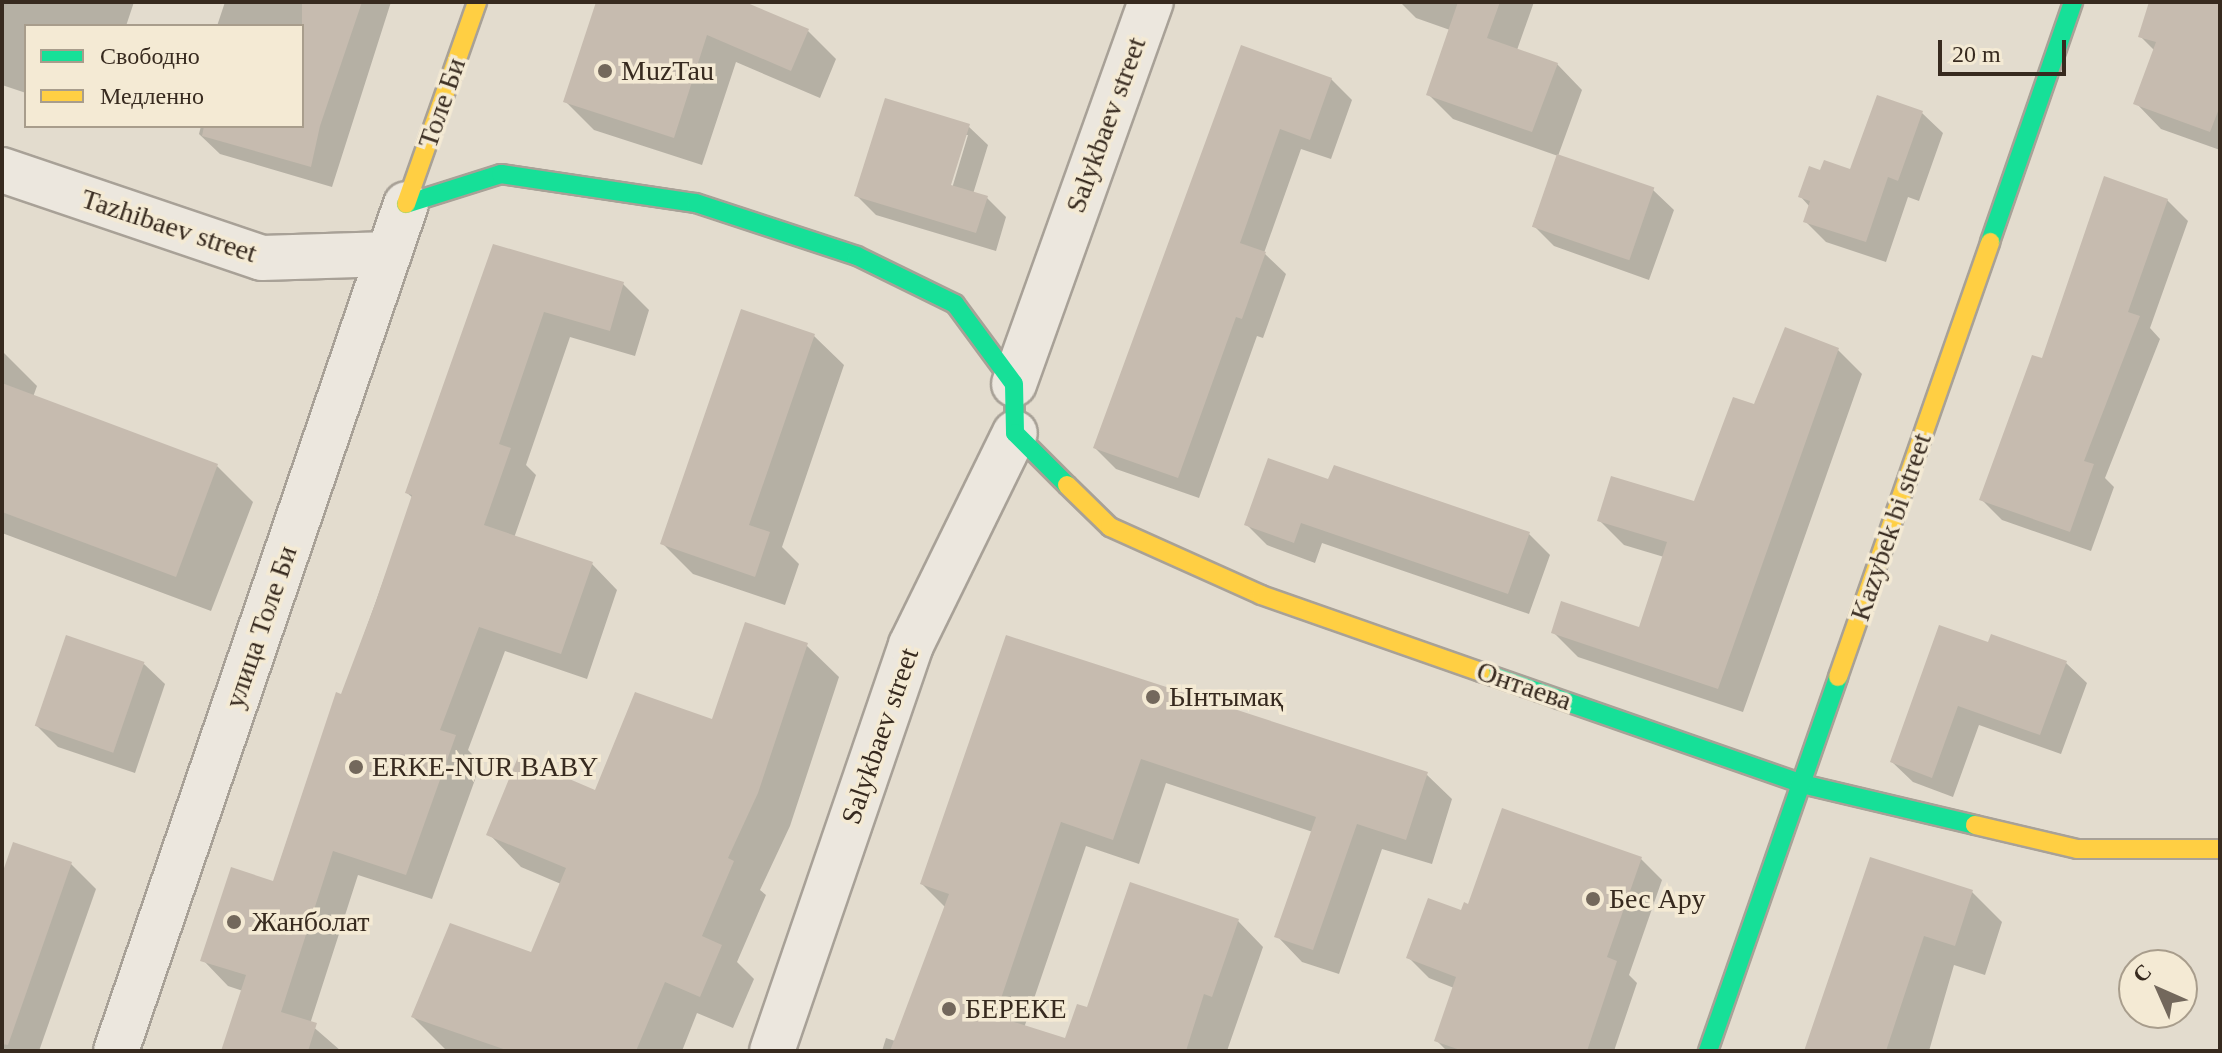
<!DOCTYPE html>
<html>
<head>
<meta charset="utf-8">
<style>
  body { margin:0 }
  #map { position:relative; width:2222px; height:1053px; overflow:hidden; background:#e3dcce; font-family:"Times New Roman",serif }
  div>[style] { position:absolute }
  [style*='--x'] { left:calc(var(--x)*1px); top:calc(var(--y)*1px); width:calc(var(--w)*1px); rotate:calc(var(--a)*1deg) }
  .shadow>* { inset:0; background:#0003 }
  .building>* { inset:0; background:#c6bbaf; transform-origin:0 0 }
  .roads { filter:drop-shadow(2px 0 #a8a197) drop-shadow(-2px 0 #a8a197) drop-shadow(0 2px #a8a197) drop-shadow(0 -2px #a8a197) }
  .street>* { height:44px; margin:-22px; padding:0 22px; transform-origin:22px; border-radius:22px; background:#ece7de }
  .fast>* { height:18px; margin:-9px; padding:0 9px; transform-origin:9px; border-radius:9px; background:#16e098 }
  .slow>* { height:18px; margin:-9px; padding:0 9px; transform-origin:9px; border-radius:9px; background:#ffcf43 }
  .dots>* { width:22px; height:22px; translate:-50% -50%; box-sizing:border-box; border:4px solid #f4ead4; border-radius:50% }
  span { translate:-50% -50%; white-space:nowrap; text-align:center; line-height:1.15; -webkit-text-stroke:7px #f4ead4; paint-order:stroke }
  .poi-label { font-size:28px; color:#372a1f }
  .left { translate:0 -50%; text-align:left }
  .street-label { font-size:28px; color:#372a1f }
  .frame { position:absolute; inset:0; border:4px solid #372a1f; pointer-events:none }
  .legend { position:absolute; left:24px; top:24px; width:280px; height:104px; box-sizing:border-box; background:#f4ead4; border:2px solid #a89d8c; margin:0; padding:10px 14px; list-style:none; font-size:24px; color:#372a1f }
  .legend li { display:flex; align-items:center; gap:16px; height:40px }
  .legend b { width:40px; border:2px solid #a89d8c }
  .north { position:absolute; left:2118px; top:949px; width:80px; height:80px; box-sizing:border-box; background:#f4ead4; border:2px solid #a89d8c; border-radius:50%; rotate:315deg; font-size:22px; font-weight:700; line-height:32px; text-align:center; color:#372a1f }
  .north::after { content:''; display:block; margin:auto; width:28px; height:36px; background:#73685c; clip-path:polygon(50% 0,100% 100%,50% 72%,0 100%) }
  .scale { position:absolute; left:1938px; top:40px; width:128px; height:36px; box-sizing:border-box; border:4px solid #372a1f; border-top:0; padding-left:10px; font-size:24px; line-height:28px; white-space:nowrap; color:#372a1f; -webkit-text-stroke:6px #f4ead4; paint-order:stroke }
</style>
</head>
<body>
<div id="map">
  <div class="shadow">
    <i style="clip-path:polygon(2px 2px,134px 2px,126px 26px,26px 26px,26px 93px,2px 85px)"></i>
    <i style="clip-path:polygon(225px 2px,391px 2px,332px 187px,220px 154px,199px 134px,201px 126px,302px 126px,302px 26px,217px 26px)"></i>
    <i style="clip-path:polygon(598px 2px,736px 2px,808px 31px,836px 59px,820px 98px,736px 62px,702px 165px,594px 130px,565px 101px)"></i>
    <i style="clip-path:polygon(1400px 2px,1534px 2px,1517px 50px,1557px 64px,1582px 90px,1558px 156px,1653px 190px,1674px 210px,1649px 280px,1554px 246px,1533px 225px,1558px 156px,1453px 119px,1428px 94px,1450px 30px,1416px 18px)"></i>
    <i style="clip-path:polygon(2152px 2px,2220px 2px,2220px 150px,2161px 129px,2136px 103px,2155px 51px,2140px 36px)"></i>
    <i style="clip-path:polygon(1242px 48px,1331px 79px,1352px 100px,1331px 159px,1301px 149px,1264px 253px,1286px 274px,1263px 338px,1257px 336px,1199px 498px,1116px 469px,1095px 448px)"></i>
    <i style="clip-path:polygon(1922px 113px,1943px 133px,1919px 201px,1908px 197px,1886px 262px,1826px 242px,1805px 221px,1810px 207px,1800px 196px,1821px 172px,1852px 171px)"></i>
    <i style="clip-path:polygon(evenodd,968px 126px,988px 145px,973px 194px,987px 198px,1006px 217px,996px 251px,876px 215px,856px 195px,968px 126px,964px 135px,968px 135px,950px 195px,946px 194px,964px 135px)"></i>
    <i style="clip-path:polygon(2167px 200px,2188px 221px,2150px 328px,2160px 339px,2105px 478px,2114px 487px,2091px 551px,2002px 520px,1981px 499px,2044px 361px)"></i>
    <i style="clip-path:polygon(494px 247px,623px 284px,649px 310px,635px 356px,570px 337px,526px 465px,536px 475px,514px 538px,592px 564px,617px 590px,587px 679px,505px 651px,468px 750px,481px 763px,432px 899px,358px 875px,310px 1024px,341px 1051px,230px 1051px,243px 991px,228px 986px,203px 960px,275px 883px,413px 498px,407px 493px)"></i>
    <i style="clip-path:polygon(814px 336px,844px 365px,782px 547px,799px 564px,785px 605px,693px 574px,663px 544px)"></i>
    <i style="clip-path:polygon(1838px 350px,1862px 374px,1743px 712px,1578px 657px,1553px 632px,1640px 629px,1664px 557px,1624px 545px,1599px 520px,1696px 504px,1755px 407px)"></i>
    <i style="clip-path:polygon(2px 351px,37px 386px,33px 397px,217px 466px,253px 502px,211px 611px,2px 533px)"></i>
    <i style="clip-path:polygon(1330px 482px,1529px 534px,1550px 555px,1529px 614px,1322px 543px,1315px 563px,1267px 545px,1246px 524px)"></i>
    <i style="clip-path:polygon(1007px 637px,1426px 774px,1452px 799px,1432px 864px,1382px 849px,1339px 974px,1302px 962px,1277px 936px,1313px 832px,1166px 783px,1139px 864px,1086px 846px,1024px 1028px,1066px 1041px,1089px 1010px,1238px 921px,1263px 947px,1227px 1051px,882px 1051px,886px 1038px,895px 1041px,946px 908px,922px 884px)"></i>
    <i style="clip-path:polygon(806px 645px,839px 677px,790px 826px,760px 890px,766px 895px,737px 962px,754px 979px,733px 1028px,697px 1013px,682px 1051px,446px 1050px,413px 1017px,532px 954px,561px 884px,521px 867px,489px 834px,596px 792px,713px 721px)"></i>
    <i style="clip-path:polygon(1990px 645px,2066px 663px,2087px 683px,2061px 754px,1979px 725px,1953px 797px,1913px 782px,1892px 762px)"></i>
    <i style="clip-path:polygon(144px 664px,165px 684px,135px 773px,58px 747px,37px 726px)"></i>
    <i style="clip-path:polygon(1641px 859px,1662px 880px,1629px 975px,1637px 983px,1614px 1051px,1447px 1051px,1436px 1040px,1454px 988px,1429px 978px,1408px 957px,1463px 913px)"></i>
    <i style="clip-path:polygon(1871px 860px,1972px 892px,2002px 922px,1985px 975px,1954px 965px,1929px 1051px,1806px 1051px)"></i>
    <i style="clip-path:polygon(71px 864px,96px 889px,39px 1051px,2px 1051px,2px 878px)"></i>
  </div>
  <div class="building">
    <i style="clip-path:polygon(302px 2px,362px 2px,320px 126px,311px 167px,202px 136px,204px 126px,302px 126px)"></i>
    <i style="clip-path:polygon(596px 2px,745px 2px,809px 29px,791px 71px,707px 35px,674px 138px,563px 102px)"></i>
    <i style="clip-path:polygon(1458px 2px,1500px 2px,1487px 38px,1558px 63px,1532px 132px,1426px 95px)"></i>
    <i style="clip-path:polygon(2149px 2px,2220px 2px,2220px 106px,2210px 132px,2133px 104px,2156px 42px,2138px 37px)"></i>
    <i style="clip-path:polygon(1241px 45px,1332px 78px,1310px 140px,1280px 129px,1240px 243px,1266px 252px,1242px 319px,1236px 317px,1178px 478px,1093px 448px)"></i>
    <i style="clip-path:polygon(1877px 95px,1923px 111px,1898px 181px,1888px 177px,1866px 242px,1803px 222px,1810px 201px,1798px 197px,1809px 166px,1820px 170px,1824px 160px,1850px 169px)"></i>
    <i style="clip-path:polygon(885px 98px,970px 124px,951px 185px,988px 196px,976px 233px,854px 196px)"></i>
    <i style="left:1557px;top:154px;width:103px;height:77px;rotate:19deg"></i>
    <i style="clip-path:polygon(2104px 176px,2168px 199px,2128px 312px,2140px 316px,2084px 461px,2094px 464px,2070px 532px,1979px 500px,2032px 355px,2042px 358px)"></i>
    <i style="clip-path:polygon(493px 244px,624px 282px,610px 331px,544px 312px,499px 444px,511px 448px,484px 525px,593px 562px,561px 654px,479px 627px,440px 730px,456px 735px,406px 875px,333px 851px,281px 1012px,317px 1023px,308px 1051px,221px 1051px,246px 975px,200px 961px,231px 867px,273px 881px,336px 692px,341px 694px,375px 604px,412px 495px,405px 493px)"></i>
    <i style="clip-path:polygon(741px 309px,815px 334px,749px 525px,770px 532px,755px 577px,660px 544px)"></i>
    <i style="clip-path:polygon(1785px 327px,1839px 348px,1718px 689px,1551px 633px,1561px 601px,1639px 627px,1667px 542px,1597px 521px,1611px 476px,1694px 501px,1733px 397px,1754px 404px)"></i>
    <i style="clip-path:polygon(2px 383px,218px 464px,176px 577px,2px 512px)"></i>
    <i style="clip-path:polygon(1268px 458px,1328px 479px,1334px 465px,1530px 532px,1508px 594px,1301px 523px,1294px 543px,1244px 525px)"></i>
    <i style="clip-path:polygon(745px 622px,808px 643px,758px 793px,728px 858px,734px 861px,702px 936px,722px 945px,700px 997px,665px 982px,636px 1051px,509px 1051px,411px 1017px,450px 923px,531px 952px,566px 868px,486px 835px,518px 757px,595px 790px,635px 692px,712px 719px)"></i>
    <i style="clip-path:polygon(1939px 625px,1988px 642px,1991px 634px,2067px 661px,2040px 735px,1958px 706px,1932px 778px,1890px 762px)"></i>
    <i style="left:66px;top:635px;width:83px;height:96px;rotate:19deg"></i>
    <i style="clip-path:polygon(1006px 635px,1428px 772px,1406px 840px,1357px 824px,1313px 950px,1274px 937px,1316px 817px,1141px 759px,1113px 840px,1061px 822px,995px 1016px,1065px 1038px,1077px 1004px,1087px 1007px,1130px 882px,1239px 919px,1212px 997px,1204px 994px,1186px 1051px,890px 1051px,949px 894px,920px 884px)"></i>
    <i style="clip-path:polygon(1502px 808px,1642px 857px,1607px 957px,1617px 961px,1587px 1051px,1463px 1051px,1434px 1041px,1456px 977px,1406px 958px,1428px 898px,1461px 910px,1464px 902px,1468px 904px)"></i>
    <i style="clip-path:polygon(13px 842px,72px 862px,8px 1045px,2px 1044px,2px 874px)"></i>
    <i style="clip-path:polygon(1870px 857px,1973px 890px,1955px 946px,1924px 936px,1886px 1051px,1804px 1051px)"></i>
  </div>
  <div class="roads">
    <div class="street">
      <i style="--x:2;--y:170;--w:274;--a:18.7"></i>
      <i style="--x:262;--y:258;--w:127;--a:-1.8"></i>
      <i style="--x:1014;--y:384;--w:406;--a:-70.3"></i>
      <i style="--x:116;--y:1051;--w:895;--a:-71.1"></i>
      <i style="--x:772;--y:1051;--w:429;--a:-71.1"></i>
      <i style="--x:911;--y:645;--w:236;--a:-63.9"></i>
    </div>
    <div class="fast">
      <i style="--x:406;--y:204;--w:100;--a:-17.5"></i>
      <i style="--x:501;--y:174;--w:197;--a:8.5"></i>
      <i style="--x:696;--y:203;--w:169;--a:18.2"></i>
      <i style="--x:857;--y:256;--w:109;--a:26.1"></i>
      <i style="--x:955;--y:304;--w:99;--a:53.6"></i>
      <i style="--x:1014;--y:384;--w:49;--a:88.8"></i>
      <i style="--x:1015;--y:433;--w:74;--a:45"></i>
      <i style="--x:1990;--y:242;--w:254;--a:-70.9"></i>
      <i style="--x:1481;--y:672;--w:340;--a:19.2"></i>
      <i style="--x:1802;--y:784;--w:178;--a:13.3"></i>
      <i style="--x:1708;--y:1051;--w:396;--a:-70.8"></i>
    </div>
    <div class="slow">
      <i style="--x:406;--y:204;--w:214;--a:-70.6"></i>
      <i style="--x:1067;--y:485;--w:60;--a:44.3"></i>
      <i style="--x:1110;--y:527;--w:166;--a:24.2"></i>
      <i style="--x:1261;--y:595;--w:233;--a:19.3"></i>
      <i style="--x:1838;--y:677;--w:461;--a:-70.7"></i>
      <i style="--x:1975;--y:825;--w:105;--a:13.2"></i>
      <i style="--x:2077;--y:849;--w:143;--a:0"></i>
    </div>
  </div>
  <div class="dots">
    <i style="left:605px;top:71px;background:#73685c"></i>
    <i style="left:1153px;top:697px;background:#73685c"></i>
    <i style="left:356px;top:767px;background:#73685c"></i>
    <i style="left:1593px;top:899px;background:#73685c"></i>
    <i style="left:234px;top:922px;background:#73685c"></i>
    <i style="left:949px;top:1009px;background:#73685c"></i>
  </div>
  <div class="poi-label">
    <span class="left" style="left:621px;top:71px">MuzTau</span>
    <span class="left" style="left:1169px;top:697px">Ынтымақ</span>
    <span class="left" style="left:372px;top:767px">ERKE-NUR BABY</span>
    <span class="left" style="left:1609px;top:899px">Бес Ару</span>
    <span class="left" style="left:252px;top:922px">Жанболат</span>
    <span class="left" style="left:965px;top:1009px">БЕРЕКЕ</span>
  </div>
  <div class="street-label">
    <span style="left:442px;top:103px;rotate:-71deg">Толе Би</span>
    <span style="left:1106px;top:125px;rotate:-70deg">Salykbaev street</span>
    <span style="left:169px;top:226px;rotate:18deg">Tazhibaev street</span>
    <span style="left:1891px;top:527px;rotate:-71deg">Kazybek bi street</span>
    <span style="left:261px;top:627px;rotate:-71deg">улица Толе Би</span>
    <span style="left:1524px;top:686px;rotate:19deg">Онтаева</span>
    <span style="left:880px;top:736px;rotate:-71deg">Salykbaev street</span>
  </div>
  <div class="frame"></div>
  <ul class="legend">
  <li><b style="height:10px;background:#16e098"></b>Свободно</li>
  <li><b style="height:10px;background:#ffcf43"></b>Медленно</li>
  </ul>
  <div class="north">С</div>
  <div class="scale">20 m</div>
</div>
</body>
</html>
